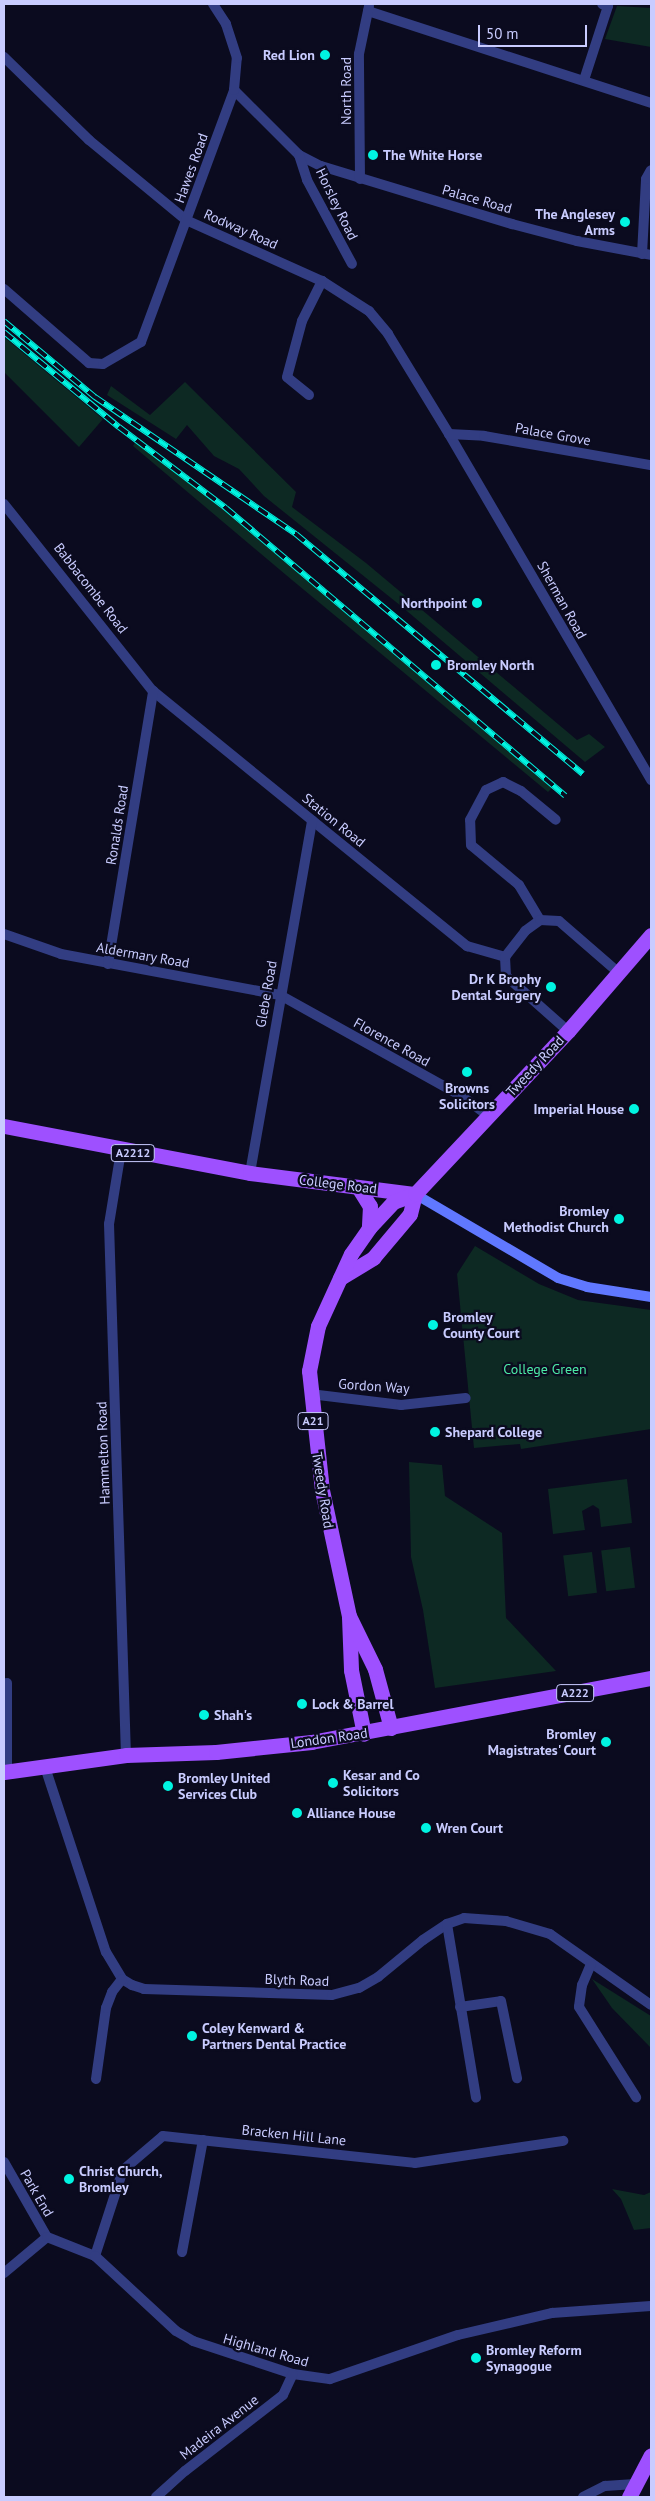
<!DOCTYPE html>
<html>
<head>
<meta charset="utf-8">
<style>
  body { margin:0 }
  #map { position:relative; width:655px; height:2501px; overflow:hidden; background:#0b0b1f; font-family:"PT Sans",sans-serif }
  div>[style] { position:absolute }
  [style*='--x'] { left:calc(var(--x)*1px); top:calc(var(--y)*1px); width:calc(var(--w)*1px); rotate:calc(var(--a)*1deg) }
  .green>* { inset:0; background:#0d2923; transform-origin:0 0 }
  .street>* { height:10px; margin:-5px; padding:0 5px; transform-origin:5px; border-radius:5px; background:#323d82 }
  .secondary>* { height:10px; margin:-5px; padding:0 5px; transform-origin:5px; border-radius:5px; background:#6078ff }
  .primary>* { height:15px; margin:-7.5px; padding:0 7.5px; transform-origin:7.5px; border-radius:7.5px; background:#9e50ff }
  .rail>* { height:5.5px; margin-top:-2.75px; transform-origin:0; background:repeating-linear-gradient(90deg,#0b0b1f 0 11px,#00f4e1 0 22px); box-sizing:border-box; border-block:1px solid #00f4e1 }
  .dots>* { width:14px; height:14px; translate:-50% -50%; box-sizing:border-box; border:2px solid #0b0b1f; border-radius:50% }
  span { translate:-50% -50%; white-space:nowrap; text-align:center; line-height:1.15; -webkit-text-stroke:4.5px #0b0b1f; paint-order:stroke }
  .shield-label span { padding:1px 4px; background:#0b0b1f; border:1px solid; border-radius:4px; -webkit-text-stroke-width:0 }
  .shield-label { font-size:12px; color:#c9ccff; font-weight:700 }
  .poi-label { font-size:14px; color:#c9ccff; font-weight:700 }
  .right { translate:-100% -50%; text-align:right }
  .left { translate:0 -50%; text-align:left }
  .street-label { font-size:14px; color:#c9ccff }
  .park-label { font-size:14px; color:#4ce8a5 }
  .frame { position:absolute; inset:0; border:5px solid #c9ccff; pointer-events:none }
  .scale { position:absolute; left:478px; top:25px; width:109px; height:22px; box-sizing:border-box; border:2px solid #c9ccff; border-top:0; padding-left:6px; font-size:15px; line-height:18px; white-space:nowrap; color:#c9ccff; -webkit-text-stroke:4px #0b0b1f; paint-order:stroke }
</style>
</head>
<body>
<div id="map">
  <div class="green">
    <i style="clip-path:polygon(617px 6px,651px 8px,651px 47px,605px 39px)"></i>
    <i style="clip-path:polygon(4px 337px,103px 419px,79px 447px,4px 372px)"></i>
    <i style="clip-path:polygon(185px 382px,296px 492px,292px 507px,366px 563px,577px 740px,589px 734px,605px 747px,585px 762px,401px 606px,264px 496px,239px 469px,214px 456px,187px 425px,176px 439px,107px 395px,111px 386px,150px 415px)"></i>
    <i style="clip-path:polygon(136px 441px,202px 491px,552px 788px,548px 792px,292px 580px,133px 446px)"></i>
    <i style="clip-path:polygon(475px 1246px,539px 1284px,578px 1300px,651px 1310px,651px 1429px,521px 1449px,520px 1444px,474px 1448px,457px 1274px)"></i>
    <i style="clip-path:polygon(409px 1462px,442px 1465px,445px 1496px,502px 1533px,506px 1618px,556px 1671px,435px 1688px,423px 1610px,411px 1557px)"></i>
    <i style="clip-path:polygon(627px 1479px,632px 1523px,601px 1527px,599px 1509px,593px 1505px,582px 1511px,585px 1530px,553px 1534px,548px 1489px)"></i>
    <i style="left:630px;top:1547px;width:41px;height:29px;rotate:83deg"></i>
    <i style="left:592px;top:1552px;width:41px;height:29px;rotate:83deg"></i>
    <i style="clip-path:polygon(592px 1979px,651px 2016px,651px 2048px,612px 2008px)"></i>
    <i style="clip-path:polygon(612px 2189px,644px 2195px,651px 2192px,651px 2228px,634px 2230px,621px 2199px)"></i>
  </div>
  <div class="street">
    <i style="--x:368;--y:11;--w:298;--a:18"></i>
    <i style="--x:4;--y:57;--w:119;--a:44.3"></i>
    <i style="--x:89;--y:140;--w:126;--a:39.5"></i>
    <i style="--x:186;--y:220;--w:149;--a:24.2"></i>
    <i style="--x:322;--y:281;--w:56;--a:32.6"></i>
    <i style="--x:369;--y:311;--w:30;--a:50"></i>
    <i style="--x:388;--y:334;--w:117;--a:58.6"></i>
    <i style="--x:449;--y:434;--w:401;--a:59.7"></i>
    <i style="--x:584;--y:80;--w:78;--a:-72"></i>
    <i style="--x:608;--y:6;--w:6;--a:-162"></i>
    <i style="--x:234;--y:90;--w:92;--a:45"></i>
    <i style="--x:299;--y:155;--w:25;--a:27"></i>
    <i style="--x:321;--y:166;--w:200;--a:16.9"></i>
    <i style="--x:512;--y:224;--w:67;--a:14.7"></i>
    <i style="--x:577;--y:241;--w:75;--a:10.7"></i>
    <i style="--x:299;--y:155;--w:26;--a:72"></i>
    <i style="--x:307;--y:180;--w:95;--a:61.8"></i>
    <i style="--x:360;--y:179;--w:125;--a:-90.5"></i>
    <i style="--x:359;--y:54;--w:49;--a:-78.2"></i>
    <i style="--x:642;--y:254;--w:75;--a:-86.9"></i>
    <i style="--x:646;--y:179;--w:10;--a:-61"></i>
    <i style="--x:4;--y:289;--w:113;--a:41"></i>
    <i style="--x:89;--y:363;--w:14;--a:4"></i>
    <i style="--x:103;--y:364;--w:44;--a:-30.1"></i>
    <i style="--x:141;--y:342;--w:269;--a:-69.7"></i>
    <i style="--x:234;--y:90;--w:32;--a:-85"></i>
    <i style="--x:237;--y:58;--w:36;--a:-108"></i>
    <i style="--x:226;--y:24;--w:24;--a:-123"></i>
    <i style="--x:309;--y:395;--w:28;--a:-141"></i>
    <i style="--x:287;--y:377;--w:58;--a:-75"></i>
    <i style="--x:302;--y:321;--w:45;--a:-63.4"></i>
    <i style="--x:449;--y:434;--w:35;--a:3"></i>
    <i style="--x:484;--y:436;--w:169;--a:9.9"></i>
    <i style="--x:4;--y:504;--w:239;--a:51.5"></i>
    <i style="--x:153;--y:691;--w:405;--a:39.1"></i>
    <i style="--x:467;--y:946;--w:40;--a:16"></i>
    <i style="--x:540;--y:920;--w:41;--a:-121"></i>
    <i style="--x:519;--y:885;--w:62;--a:-140.2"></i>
    <i style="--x:471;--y:845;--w:25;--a:-92"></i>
    <i style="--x:470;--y:820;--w:34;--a:-62"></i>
    <i style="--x:486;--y:790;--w:19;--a:-25"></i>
    <i style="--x:503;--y:782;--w:20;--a:27"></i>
    <i style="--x:521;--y:791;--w:45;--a:39.6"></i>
    <i style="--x:4;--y:934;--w:60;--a:19.3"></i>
    <i style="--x:61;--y:954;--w:223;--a:10.6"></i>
    <i style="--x:280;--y:995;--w:206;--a:29.1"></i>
    <i style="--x:460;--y:1095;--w:36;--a:36"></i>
    <i style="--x:108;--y:964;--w:277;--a:-80.6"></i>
    <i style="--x:568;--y:1031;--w:83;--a:-138.4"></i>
    <i style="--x:506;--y:976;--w:19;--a:-93"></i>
    <i style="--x:505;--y:957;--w:33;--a:-52"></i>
    <i style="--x:525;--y:931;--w:19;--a:-36"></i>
    <i style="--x:540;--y:920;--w:19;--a:3"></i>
    <i style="--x:559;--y:921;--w:79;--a:40.9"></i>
    <i style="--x:121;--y:1151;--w:74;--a:99.3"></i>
    <i style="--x:109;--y:1224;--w:531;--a:88.17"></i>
    <i style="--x:250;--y:1173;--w:358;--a:-80"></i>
    <i style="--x:310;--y:1394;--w:92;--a:6.9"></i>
    <i style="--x:401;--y:1405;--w:65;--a:-6.1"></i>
    <i style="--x:7;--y:1683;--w:89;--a:90"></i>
    <i style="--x:45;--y:1767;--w:195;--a:71.8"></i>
    <i style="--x:106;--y:1952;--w:31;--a:59"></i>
    <i style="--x:122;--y:1979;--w:12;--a:31"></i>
    <i style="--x:132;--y:1985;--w:13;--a:18"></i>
    <i style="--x:144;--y:1989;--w:188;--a:1.8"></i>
    <i style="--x:332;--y:1995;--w:28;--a:-15"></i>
    <i style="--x:359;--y:1988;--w:22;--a:-30"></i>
    <i style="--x:378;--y:1977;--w:58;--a:-39.4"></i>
    <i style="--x:423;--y:1940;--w:29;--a:-34"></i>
    <i style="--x:447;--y:1924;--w:18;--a:-19"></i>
    <i style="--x:464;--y:1918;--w:42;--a:4.1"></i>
    <i style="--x:506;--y:1921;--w:46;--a:16.5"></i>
    <i style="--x:550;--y:1934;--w:123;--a:35.1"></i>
    <i style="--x:447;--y:1924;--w:176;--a:80.5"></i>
    <i style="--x:591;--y:1964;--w:23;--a:113"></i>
    <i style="--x:582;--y:1985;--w:22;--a:98"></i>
    <i style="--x:579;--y:2007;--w:107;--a:57.7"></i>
    <i style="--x:460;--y:2007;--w:41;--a:-8.3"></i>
    <i style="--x:501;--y:2001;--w:79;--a:78.3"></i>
    <i style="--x:96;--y:2079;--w:72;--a:-82"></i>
    <i style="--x:106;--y:2008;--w:17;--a:-69"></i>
    <i style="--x:112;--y:1992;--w:16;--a:-52"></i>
    <i style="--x:4;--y:2162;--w:86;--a:60.2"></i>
    <i style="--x:182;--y:2252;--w:114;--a:-79.4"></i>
    <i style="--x:95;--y:2256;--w:90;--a:-72"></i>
    <i style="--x:123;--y:2170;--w:52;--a:-40.4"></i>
    <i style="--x:163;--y:2136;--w:253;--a:6.1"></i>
    <i style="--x:415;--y:2163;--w:150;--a:-8.5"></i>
    <i style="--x:4;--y:2273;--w:56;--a:-39.9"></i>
    <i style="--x:47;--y:2237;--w:52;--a:21.6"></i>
    <i style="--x:95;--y:2256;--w:110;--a:42.8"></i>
    <i style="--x:176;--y:2331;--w:20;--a:30"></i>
    <i style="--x:193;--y:2341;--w:105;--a:18.3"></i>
    <i style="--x:293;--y:2374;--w:37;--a:8"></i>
    <i style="--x:330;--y:2379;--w:135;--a:-19"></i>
    <i style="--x:458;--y:2335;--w:97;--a:-13.2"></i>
    <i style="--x:552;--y:2313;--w:99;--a:-4"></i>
    <i style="--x:156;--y:2497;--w:39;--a:-42"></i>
    <i style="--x:185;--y:2471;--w:124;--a:-37.8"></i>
    <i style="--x:283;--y:2395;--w:23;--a:-65"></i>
    <i style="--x:583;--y:2497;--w:25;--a:-27"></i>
    <i style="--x:605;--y:2486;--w:30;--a:-4"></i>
  </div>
  <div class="secondary">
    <i style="--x:415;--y:1194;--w:166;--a:30.4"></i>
    <i style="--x:558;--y:1278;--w:30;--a:17"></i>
    <i style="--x:587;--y:1287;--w:65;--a:8.9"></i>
  </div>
  <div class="primary">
    <i style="--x:4;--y:1126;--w:250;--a:10.8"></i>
    <i style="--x:250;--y:1173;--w:165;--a:7.3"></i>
    <i style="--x:358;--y:1187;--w:22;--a:58"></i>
    <i style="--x:370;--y:1206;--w:22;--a:93"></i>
    <i style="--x:340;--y:1278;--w:39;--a:-31"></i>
    <i style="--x:373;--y:1258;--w:57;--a:-49.9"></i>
    <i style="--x:410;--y:1214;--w:21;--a:-76"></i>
    <i style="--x:349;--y:1617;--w:53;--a:87.8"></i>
    <i style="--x:351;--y:1670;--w:65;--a:78.5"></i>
    <i style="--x:391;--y:1728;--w:61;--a:-105.2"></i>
    <i style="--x:375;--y:1669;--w:59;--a:-116.1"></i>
    <i style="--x:349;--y:1616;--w:129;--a:-102.1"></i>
    <i style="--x:322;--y:1490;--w:120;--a:-96.2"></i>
    <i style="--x:309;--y:1371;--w:46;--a:-78.7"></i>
    <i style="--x:318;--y:1326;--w:79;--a:-65.4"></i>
    <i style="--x:351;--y:1254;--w:32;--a:-55"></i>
    <i style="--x:369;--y:1228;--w:35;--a:-47"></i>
    <i style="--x:393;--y:1202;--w:23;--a:-20"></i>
    <i style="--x:415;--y:1194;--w:224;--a:-46.8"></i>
    <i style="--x:568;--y:1031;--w:127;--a:-49.2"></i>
    <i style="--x:4;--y:1772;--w:123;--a:-7.9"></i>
    <i style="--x:126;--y:1755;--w:90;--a:-1.9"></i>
    <i style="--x:216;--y:1752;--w:96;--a:-6"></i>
    <i style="--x:311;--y:1742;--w:346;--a:-10.7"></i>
    <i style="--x:629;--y:2497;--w:47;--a:-62.4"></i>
  </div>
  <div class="rail">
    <i style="--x:4;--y:321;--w:119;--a:39.9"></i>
    <i style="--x:95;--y:397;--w:243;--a:34.3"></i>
    <i style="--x:296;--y:534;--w:374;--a:39.9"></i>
    <i style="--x:4;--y:332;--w:149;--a:39.6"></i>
    <i style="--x:119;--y:427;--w:134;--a:37.1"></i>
    <i style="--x:226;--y:508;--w:445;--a:40.3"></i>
  </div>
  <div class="dots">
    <i style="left:325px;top:55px;background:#00f4e1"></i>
    <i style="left:373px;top:155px;background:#00f4e1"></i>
    <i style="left:625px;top:222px;background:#00f4e1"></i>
    <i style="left:477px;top:603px;background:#00f4e1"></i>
    <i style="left:436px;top:665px;background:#00f4e1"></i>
    <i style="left:551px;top:987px;background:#00f4e1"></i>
    <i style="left:467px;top:1072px;background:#00f4e1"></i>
    <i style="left:634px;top:1109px;background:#00f4e1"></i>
    <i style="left:619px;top:1219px;background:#00f4e1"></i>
    <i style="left:433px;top:1325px;background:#00f4e1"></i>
    <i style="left:435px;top:1432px;background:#00f4e1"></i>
    <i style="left:302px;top:1704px;background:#00f4e1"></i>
    <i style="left:204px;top:1715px;background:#00f4e1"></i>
    <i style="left:606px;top:1742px;background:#00f4e1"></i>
    <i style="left:333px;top:1783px;background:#00f4e1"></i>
    <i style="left:168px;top:1786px;background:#00f4e1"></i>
    <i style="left:297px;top:1813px;background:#00f4e1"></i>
    <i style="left:426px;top:1828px;background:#00f4e1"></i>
    <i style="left:192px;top:2036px;background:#00f4e1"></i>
    <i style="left:69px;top:2179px;background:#00f4e1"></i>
    <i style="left:476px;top:2358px;background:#00f4e1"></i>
  </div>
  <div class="shield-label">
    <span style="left:133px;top:1153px">A2212</span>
    <span style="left:313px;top:1421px">A21</span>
    <span style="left:575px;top:1693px">A222</span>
  </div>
  <div class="poi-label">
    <span class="right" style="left:315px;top:55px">Red Lion</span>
    <span class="left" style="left:383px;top:155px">The White Horse</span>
    <span class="right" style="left:615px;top:222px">The Anglesey<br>Arms</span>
    <span class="right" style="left:467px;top:603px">Northpoint</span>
    <span class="left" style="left:447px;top:665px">Bromley North</span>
    <span class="right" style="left:541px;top:987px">Dr K Brophy<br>Dental Surgery</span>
    <span style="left:467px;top:1096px">Browns<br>Solicitors</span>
    <span class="right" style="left:624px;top:1109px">Imperial House</span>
    <span class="right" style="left:609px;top:1219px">Bromley<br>Methodist Church</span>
    <span class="left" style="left:443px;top:1325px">Bromley<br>County Court</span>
    <span class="left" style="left:445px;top:1432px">Shepard College</span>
    <span class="left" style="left:312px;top:1704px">Lock &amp; Barrel</span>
    <span class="left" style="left:214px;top:1715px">Shah's</span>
    <span class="right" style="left:596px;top:1742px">Bromley<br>Magistrates' Court</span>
    <span class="left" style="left:343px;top:1783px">Kesar and Co<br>Solicitors</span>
    <span class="left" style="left:178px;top:1786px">Bromley United<br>Services Club</span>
    <span class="left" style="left:307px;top:1813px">Alliance House</span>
    <span class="left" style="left:436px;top:1828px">Wren Court</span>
    <span class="left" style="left:202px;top:2036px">Coley Kenward &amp;<br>Partners Dental Practice</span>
    <span class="left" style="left:79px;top:2179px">Christ Church,<br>Bromley</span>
    <span class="left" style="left:486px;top:2358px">Bromley Reform<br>Synagogue</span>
  </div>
  <div class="street-label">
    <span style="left:346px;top:91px;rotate:-90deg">North Road</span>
    <span style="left:191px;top:168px;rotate:-70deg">Hawes Road</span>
    <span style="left:477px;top:199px;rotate:16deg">Palace Road</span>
    <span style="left:337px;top:204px;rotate:64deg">Horsley Road</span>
    <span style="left:241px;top:229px;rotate:24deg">Rodway Road</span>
    <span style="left:553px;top:434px;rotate:10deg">Palace Grove</span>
    <span style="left:91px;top:588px;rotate:52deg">Babbacombe Road</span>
    <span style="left:562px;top:600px;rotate:61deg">Sherman Road</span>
    <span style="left:334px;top:820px;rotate:39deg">Station Road</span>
    <span style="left:117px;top:825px;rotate:-81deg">Ronalds Road</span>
    <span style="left:143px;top:955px;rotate:10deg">Aldermary Road</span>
    <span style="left:266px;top:994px;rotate:-80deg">Glebe Road</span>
    <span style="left:392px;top:1042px;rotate:29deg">Florence Road</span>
    <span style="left:535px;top:1066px;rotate:-47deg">Tweedy Road</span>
    <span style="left:338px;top:1184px;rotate:7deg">College Road</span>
    <span style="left:374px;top:1386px;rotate:4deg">Gordon Way</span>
    <span style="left:103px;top:1453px;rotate:-92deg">Hammelton Road</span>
    <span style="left:323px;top:1490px;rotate:81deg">Tweedy Road</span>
    <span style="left:329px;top:1738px;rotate:-8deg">London Road</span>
    <span style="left:297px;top:1980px;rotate:2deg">Blyth Road</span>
    <span style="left:294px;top:2135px;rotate:6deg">Bracken Hill Lane</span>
    <span style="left:37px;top:2193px;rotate:60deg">Park End</span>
    <span style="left:266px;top:2350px;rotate:16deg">Highland Road</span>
    <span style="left:219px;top:2427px;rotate:-38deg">Madeira Avenue</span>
  </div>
  <div class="park-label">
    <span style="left:545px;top:1369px">College Green</span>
  </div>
  <div class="frame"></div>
  <div class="scale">50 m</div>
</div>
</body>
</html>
